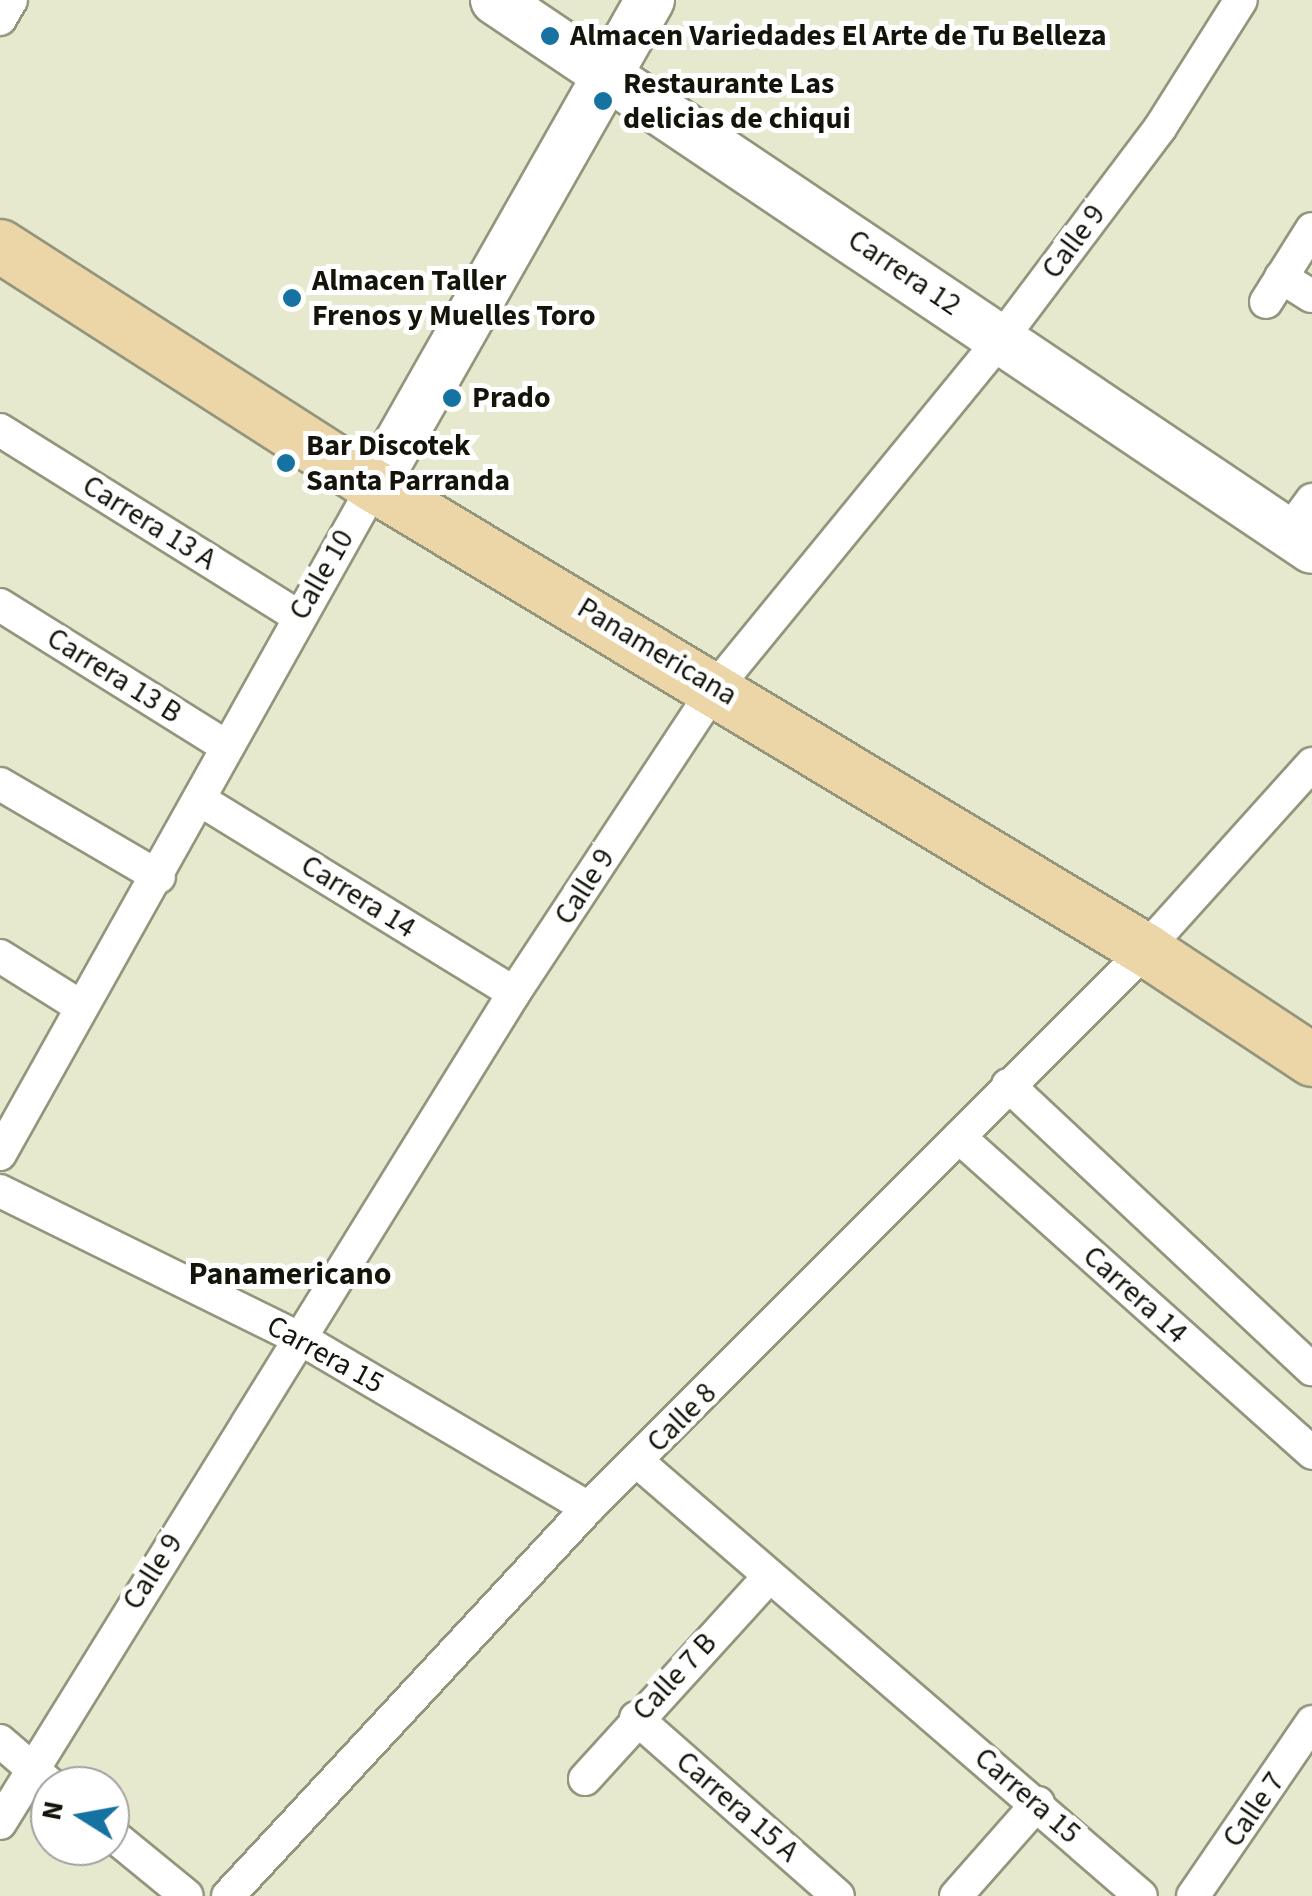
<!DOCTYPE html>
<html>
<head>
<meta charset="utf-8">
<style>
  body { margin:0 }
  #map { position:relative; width:1312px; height:1896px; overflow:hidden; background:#e7e9ce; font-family:"Source Sans 3",sans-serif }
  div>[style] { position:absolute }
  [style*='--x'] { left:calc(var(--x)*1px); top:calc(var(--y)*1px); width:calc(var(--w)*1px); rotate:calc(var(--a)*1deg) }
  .roads { filter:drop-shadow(2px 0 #93957c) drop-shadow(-2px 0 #93957c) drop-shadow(0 2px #93957c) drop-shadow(0 -2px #93957c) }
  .street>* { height:32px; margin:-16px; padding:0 16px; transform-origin:16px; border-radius:16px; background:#fff }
  .secondary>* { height:48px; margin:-24px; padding:0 24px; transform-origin:24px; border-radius:24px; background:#fff }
  .primary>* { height:52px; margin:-26px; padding:0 26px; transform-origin:26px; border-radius:26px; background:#ecd6a8 }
  .dots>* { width:28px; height:28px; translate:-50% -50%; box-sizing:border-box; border:5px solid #fff; border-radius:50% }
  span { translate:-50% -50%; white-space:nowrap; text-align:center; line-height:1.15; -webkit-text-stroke:10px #fff; paint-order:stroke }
  .poi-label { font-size:30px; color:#14140b; font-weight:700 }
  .left { translate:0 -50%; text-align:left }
  .street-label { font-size:30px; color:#14140b }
  .neighbourhood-label { font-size:32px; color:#14140b; font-weight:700 }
  .north { position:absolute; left:30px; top:1766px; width:100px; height:100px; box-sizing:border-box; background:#fff; border:2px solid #a1a19d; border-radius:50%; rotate:281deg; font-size:28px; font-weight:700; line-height:40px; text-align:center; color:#14140b }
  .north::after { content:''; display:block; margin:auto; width:35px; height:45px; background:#1673a1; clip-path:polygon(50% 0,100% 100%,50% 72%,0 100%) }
</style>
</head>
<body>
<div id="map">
  <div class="roads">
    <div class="street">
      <i style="--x:0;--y:19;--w:22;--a:-60"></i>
      <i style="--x:1281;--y:277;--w:36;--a:32"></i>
      <i style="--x:1266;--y:302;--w:86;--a:-57.8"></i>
      <i style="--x:0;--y:430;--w:351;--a:32"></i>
      <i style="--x:1288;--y:533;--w:41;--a:-54"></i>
      <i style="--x:0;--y:605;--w:268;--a:32"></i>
      <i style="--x:0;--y:784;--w:184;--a:30.3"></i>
      <i style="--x:202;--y:801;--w:366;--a:31.6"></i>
      <i style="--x:1159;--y:934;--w:229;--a:-48"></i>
      <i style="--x:0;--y:956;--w:94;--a:32"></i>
      <i style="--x:1008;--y:1085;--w:416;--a:43.1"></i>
      <i style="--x:959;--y:1137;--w:474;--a:41.8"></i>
      <i style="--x:0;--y:1154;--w:766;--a:-60.76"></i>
      <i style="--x:0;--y:1191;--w:338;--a:26.2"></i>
      <i style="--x:303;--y:1340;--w:331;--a:30.5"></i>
      <i style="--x:638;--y:1462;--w:664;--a:40.79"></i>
      <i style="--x:636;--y:1718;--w:269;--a:41.4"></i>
      <i style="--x:0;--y:1741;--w:69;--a:40.9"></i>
      <i style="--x:585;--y:1779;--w:272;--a:-47.7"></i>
      <i style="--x:0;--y:1823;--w:976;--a:-58.23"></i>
      <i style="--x:514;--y:993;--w:367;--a:-56.6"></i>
      <i style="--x:716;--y:687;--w:450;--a:-50.7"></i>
      <i style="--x:1001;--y:339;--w:264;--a:-53"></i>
      <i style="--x:1160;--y:128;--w:151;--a:-57.7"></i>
      <i style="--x:110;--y:1833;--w:99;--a:39.3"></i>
      <i style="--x:228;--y:1896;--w:529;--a:-47.14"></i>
      <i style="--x:588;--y:1508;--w:789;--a:-45"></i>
      <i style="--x:956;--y:1896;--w:124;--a:-48.6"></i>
      <i style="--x:1193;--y:1896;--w:211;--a:-55.6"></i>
    </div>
    <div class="secondary">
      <i style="--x:495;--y:0;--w:984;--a:33.9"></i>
      <i style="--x:374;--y:486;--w:559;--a:-60.41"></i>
    </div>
    <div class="primary">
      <i style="--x:0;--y:246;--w:444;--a:32.7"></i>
      <i style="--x:374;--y:486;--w:901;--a:31.01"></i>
      <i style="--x:1146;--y:950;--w:199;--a:33.5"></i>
    </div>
  </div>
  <div class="dots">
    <i style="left:550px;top:36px;background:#1673a1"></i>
    <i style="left:603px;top:101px;background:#1673a1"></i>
    <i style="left:292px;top:298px;background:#1673a1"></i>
    <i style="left:452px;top:398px;background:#1673a1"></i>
    <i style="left:286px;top:463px;background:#1673a1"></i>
  </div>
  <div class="poi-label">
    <span class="left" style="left:570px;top:36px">Almacen Variedades El Arte de Tu Belleza</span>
    <span class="left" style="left:623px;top:101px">Restaurante Las<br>delicias de chiqui</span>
    <span class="left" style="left:312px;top:298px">Almacen Taller<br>Frenos y Muelles Toro</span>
    <span class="left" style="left:472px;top:398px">Prado</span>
    <span class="left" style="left:306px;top:463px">Bar Discotek<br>Santa Parranda</span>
  </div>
  <div class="street-label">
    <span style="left:1074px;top:242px;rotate:-53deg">Calle 9</span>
    <span style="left:904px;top:273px;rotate:34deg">Carrera 12</span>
    <span style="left:149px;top:523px;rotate:32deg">Carrera 13 A</span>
    <span style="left:322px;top:575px;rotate:-60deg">Calle 10</span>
    <span style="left:657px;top:652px;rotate:31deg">Panamericana</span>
    <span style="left:114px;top:676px;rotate:32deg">Carrera 13 B</span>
    <span style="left:585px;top:887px;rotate:-57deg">Calle 9</span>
    <span style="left:358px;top:897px;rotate:32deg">Carrera 14</span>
    <span style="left:1135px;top:1295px;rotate:42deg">Carrera 14</span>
    <span style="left:325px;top:1355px;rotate:29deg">Carrera 15</span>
    <span style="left:682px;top:1418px;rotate:-45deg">Calle 8</span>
    <span style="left:153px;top:1572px;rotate:-57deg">Calle 9</span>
    <span style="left:675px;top:1677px;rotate:-47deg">Calle 7 B</span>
    <span style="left:1027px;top:1796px;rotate:41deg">Carrera 15</span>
    <span style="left:737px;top:1807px;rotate:41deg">Carrera 15 A</span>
    <span style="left:1254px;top:1810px;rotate:-55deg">Calle 7</span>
  </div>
  <div class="neighbourhood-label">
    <span style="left:290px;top:1274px">Panamericano</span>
  </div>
  <div class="north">N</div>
</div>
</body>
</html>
